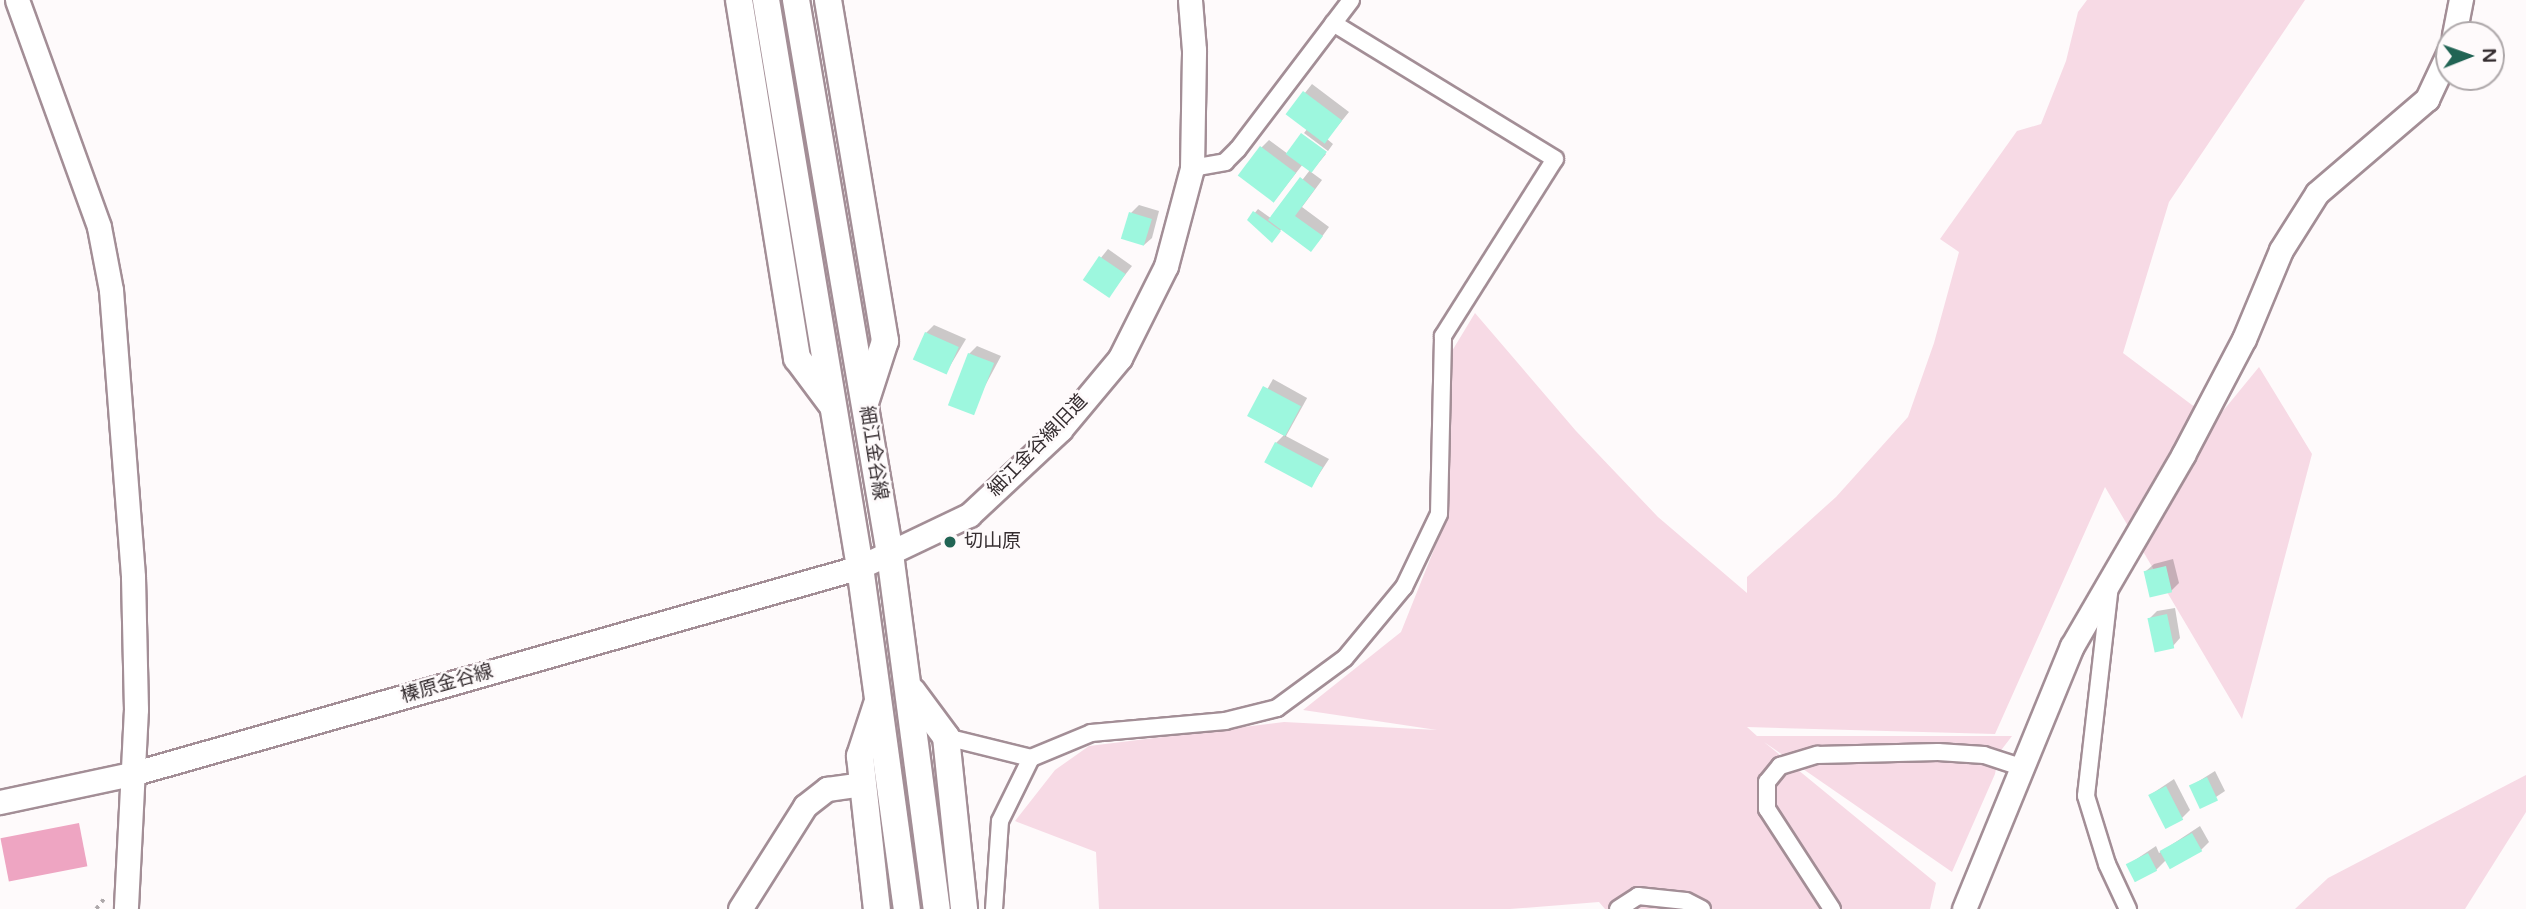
<!DOCTYPE html>
<html>
<head>
<meta charset="utf-8">
<style>
  body { margin:0 }
  #map { position:relative; width:2526px; height:909px; overflow:hidden; background:#fefafb; font-family:"Varela Round","Noto Sans JP",sans-serif }
  div>[style] { position:absolute }
  [style*='--x'] { left:calc(var(--x)*1px); top:calc(var(--y)*1px); width:calc(var(--w)*1px); rotate:calc(var(--a)*1deg) }
  .green>* { inset:0; background:#f7dae5 }
  .water>* { inset:0; background:#eea5c2; transform-origin:0 0 }
  .shadow>* { inset:0; background:#0003; transform-origin:0 0 }
  .building>* { inset:0; background:#9df7de; transform-origin:0 0 }
  .path>* { height:3.5px; margin-top:-1.75px; transform-origin:0; background:repeating-linear-gradient(90deg,#aea9ab 0 3.5px,transparent 0 8.5px) }
  .roads { filter:drop-shadow(2px 0 #a38e96) drop-shadow(-2px 0 #a38e96) drop-shadow(0 2px #a38e96) drop-shadow(0 -2px #a38e96) }
  .street>* { height:16px; margin:-8px; padding:0 8px; transform-origin:8px; border-radius:8px; background:#fff }
  .secondary>* { height:23px; margin:-11.5px; padding:0 11.5px; transform-origin:11.5px; border-radius:11.5px; background:#fff }
  .primary>* { height:26px; margin:-13px; padding:0 13px; transform-origin:13px; border-radius:13px; background:#fff }
  .dots>* { width:19px; height:19px; translate:-50% -50%; box-sizing:border-box; border:4px solid #fefafb; border-radius:50% }
  span { translate:-50% -50%; white-space:nowrap; text-align:center; line-height:1.15; -webkit-text-stroke:5px #fefafb; paint-order:stroke }
  .street-label { font-size:19px; color:#362e31 }
  .poi-label { font-size:19px; color:#362e31 }
  .left { translate:0 -50%; text-align:left }
  .north { position:absolute; left:2435px; top:21px; width:70px; height:70px; box-sizing:border-box; background:#fefafb; border:2px solid #aea8aa; border-radius:50%; rotate:89deg; font-size:19px; font-weight:700; line-height:28px; text-align:center; color:#362e31 }
  .north::after { content:''; display:block; margin:auto; width:24px; height:32px; background:#216454; clip-path:polygon(50% 0,100% 100%,50% 72%,0 100%) }
</style>
</head>
<body>
<div id="map">
  <div class="green">
    <i style="clip-path:polygon(2087px 0,2305px 0,2169px 202px,2123px 353px,2192px 405px,2218px 417px,2259px 367px,2312px 454px,2242px 719px,2105px 487px,1995px 734px,1747px 727px,1757px 736px,2012px 736px,1999px 753px,1995px 774px,1952px 872px,1764px 742px,1936px 883px,1930px 909px,1605px 909px,1599px 902px,1510px 909px,1099px 909px,1096px 852px,1015px 821px,1055px 770px,1089px 746px,1284px 722px,1437px 730px,1303px 710px,1401px 632px,1443px 527px,1452px 351px,1475px 313px,1576px 431px,1658px 517px,1747px 593px,1747px 577px,1836px 497px,1908px 417px,1934px 343px,1959px 252px,1940px 239px,2017px 131px,2041px 124px,2066px 61px,2078px 12px)"></i>
    <i style="clip-path:polygon(2526px 775px,2526px 812px,2465px 909px,2295px 909px,2328px 878px)"></i>
  </div>
  <div class="water">
    <i style="left:79px;top:823px;width:44px;height:80px;rotate:79deg"></i>
  </div>
  <div class="shadow">
    <i style="clip-path:polygon(1312px 84px,1349px 112px,1327px 139px,1333px 144px,1328px 151px,1304px 133px,1308px 128px,1289px 113px)"></i>
    <i style="clip-path:polygon(1301px 135px,1326px 154px,1311px 172px,1322px 180px,1302px 207px,1329px 227px,1318px 242px,1282px 228px,1275px 238px,1249px 220px,1258px 209px,1272px 219px,1310px 170px,1303px 164px,1275px 200px,1261px 148px,1269px 140px,1288px 154px)"></i>
    <i style="clip-path:polygon(1139px 205px,1159px 211px,1152px 238px,1144px 245px,1124px 238px,1131px 213px)"></i>
    <i style="clip-path:polygon(1108px 249px,1132px 266px,1114px 289px,1084px 279px)"></i>
    <i style="clip-path:polygon(934px 325px,966px 339px,947px 371px,926px 333px)"></i>
    <i style="clip-path:polygon(977px 346px,1001px 356px,971px 412px,969px 354px)"></i>
    <i style="left:1273px;top:379px;width:39px;height:44px;rotate:29deg"></i>
    <i style="clip-path:polygon(1284px 435px,1329px 459px,1312px 485px,1276px 443px)"></i>
    <i style="clip-path:polygon(2173px 559px,2179px 583px,2171px 591px,2146px 571px,2154px 564px)"></i>
    <i style="clip-path:polygon(2175px 608px,2180px 638px,2173px 646px,2149px 619px,2157px 611px)"></i>
    <i style="clip-path:polygon(2215px 771px,2225px 791px,2201px 807px,2191px 786px)"></i>
    <i style="clip-path:polygon(2174px 779px,2190px 810px,2182px 818px,2150px 795px)"></i>
    <i style="clip-path:polygon(2200px 826px,2209px 842px,2201px 850px,2166px 860px,2156px 870px,2129px 864px,2156px 846px,2159px 853px)"></i>
  </div>
  <div class="building">
    <i style="left:1303px;top:91px;width:49px;height:29px;rotate:37deg"></i>
    <i style="left:1301px;top:133px;width:32px;height:26px;rotate:36deg"></i>
    <i style="left:1260px;top:146px;width:45px;height:37px;rotate:37deg"></i>
    <i style="clip-path:polygon(1300px 177px,1315px 189px,1295px 216px,1323px 236px,1311px 252px,1268px 220px)"></i>
    <i style="clip-path:polygon(1253px 211px,1281px 231px,1272px 243px,1247px 220px)"></i>
    <i style="left:1129px;top:212px;width:24px;height:28px;rotate:17deg"></i>
    <i style="left:1099px;top:256px;width:32px;height:29px;rotate:34deg"></i>
    <i style="left:925px;top:332px;width:37px;height:30px;rotate:24deg"></i>
    <i style="left:968px;top:353px;width:28px;height:56px;rotate:21deg"></i>
    <i style="left:1263px;top:386px;width:43px;height:34px;rotate:28deg"></i>
    <i style="left:1275px;top:442px;width:54px;height:23px;rotate:28deg"></i>
    <i style="left:2166px;top:566px;width:27px;height:23px;rotate:77deg"></i>
    <i style="left:2167px;top:614px;width:35px;height:20px;rotate:78deg"></i>
    <i style="left:2207px;top:777px;width:26px;height:20px;rotate:65deg"></i>
    <i style="left:2166px;top:786px;width:38px;height:20px;rotate:63deg"></i>
    <i style="left:2192px;top:833px;width:21px;height:37px;rotate:61deg"></i>
    <i style="left:2148px;top:853px;width:20px;height:25px;rotate:63deg"></i>
  </div>
  <div class="path">
    <i style="--x:96;--y:909;--w:16;--a:-52"></i>
  </div>
  <div class="roads">
    <div class="street">
      <i style="--x:1192;--y:168;--w:34;--a:-10"></i>
      <i style="--x:1225;--y:162;--w:18;--a:-45"></i>
      <i style="--x:1238;--y:149;--w:187;--a:-52.8"></i>
      <i style="--x:2110;--y:585;--w:212;--a:96.5"></i>
      <i style="--x:2086;--y:796;--w:71;--a:72.8"></i>
      <i style="--x:2107;--y:864;--w:50;--a:65"></i>
      <i style="--x:946;--y:737;--w:88;--a:13.9"></i>
      <i style="--x:1031;--y:758;--w:65;--a:-22.6"></i>
      <i style="--x:1091;--y:733;--w:135;--a:-5.1"></i>
      <i style="--x:1225;--y:721;--w:54;--a:-14"></i>
      <i style="--x:1277;--y:708;--w:84;--a:-36.3"></i>
      <i style="--x:1345;--y:658;--w:92;--a:-50.3"></i>
      <i style="--x:1404;--y:587;--w:81;--a:-64.4"></i>
      <i style="--x:1439;--y:514;--w:178;--a:-88.7"></i>
      <i style="--x:1443;--y:336;--w:209;--a:-57.7"></i>
      <i style="--x:1555;--y:159;--w:260;--a:-148.5"></i>
      <i style="--x:994;--y:909;--w:88;--a:-86.1"></i>
      <i style="--x:1000;--y:821;--w:70;--a:-63.8"></i>
      <i style="--x:1618;--y:909;--w:24;--a:-33"></i>
      <i style="--x:1638;--y:896;--w:48;--a:5.9"></i>
      <i style="--x:1686;--y:901;--w:18;--a:27"></i>
      <i style="--x:1832;--y:909;--w:119;--a:-123"></i>
      <i style="--x:1767;--y:809;--w:27;--a:-90"></i>
      <i style="--x:1767;--y:782;--w:21;--a:-51"></i>
      <i style="--x:1780;--y:766;--w:39;--a:-17"></i>
      <i style="--x:1817;--y:755;--w:121;--a:-1.4"></i>
      <i style="--x:1938;--y:752;--w:46;--a:3.7"></i>
      <i style="--x:1984;--y:755;--w:39;--a:18"></i>
    </div>
    <div class="secondary">
      <i style="--x:17;--y:0;--w:241;--a:70.1"></i>
      <i style="--x:99;--y:227;--w:64;--a:79.2"></i>
      <i style="--x:111;--y:290;--w:288;--a:85.6"></i>
      <i style="--x:133;--y:577;--w:132;--a:88.7"></i>
      <i style="--x:136;--y:709;--w:200;--a:92.9"></i>
      <i style="--x:2454;--y:35;--w:36;--a:-79"></i>
      <i style="--x:0;--y:802;--w:138;--a:-12.1"></i>
      <i style="--x:135;--y:773;--w:754;--a:-15.86"></i>
      <i style="--x:860;--y:567;--w:121;--a:-25.5"></i>
      <i style="--x:969;--y:515;--w:125;--a:-43"></i>
      <i style="--x:1060;--y:430;--w:94;--a:-50.2"></i>
      <i style="--x:1120;--y:358;--w:103;--a:-63.4"></i>
      <i style="--x:1166;--y:266;--w:101;--a:-75.1"></i>
      <i style="--x:1192;--y:168;--w:118;--a:-89"></i>
      <i style="--x:1194;--y:50;--w:50;--a:-94.6"></i>
      <i style="--x:740;--y:909;--w:122;--a:-57.7"></i>
      <i style="--x:805;--y:806;--w:28;--a:-38"></i>
      <i style="--x:827;--y:789;--w:35;--a:-8"></i>
      <i style="--x:1964;--y:909;--w:284;--a:-67.7"></i>
      <i style="--x:2072;--y:646;--w:221;--a:-59.8"></i>
      <i style="--x:2183;--y:455;--w:131;--a:-62.3"></i>
      <i style="--x:2244;--y:339;--w:96;--a:-67.4"></i>
      <i style="--x:2281;--y:250;--w:67;--a:-57.7"></i>
      <i style="--x:2317;--y:193;--w:145;--a:-40.5"></i>
      <i style="--x:2427;--y:99;--w:52;--a:-64.9"></i>
    </div>
    <div class="primary">
      <i style="--x:739;--y:0;--w:363;--a:80.8"></i>
      <i style="--x:797;--y:358;--w:59;--a:53.3"></i>
      <i style="--x:766;--y:0;--w:575;--a:80.59"></i>
      <i style="--x:860;--y:567;--w:345;--a:82.2"></i>
      <i style="--x:796;--y:0;--w:562;--a:80.37"></i>
      <i style="--x:890;--y:554;--w:358;--a:82.5"></i>
      <i style="--x:828;--y:0;--w:346;--a:80.5"></i>
      <i style="--x:885;--y:341;--w:62;--a:107.9"></i>
      <i style="--x:912;--y:691;--w:57;--a:53.5"></i>
      <i style="--x:946;--y:737;--w:173;--a:84"></i>
      <i style="--x:877;--y:704;--w:55;--a:108.1"></i>
      <i style="--x:860;--y:756;--w:154;--a:83.7"></i>
    </div>
  </div>
  <div class="dots">
    <i style="left:950px;top:542px;background:#216454"></i>
  </div>
  <div class="street-label">
    <span style="left:1038px;top:446px;rotate:-46deg">細江金谷線旧道</span>
    <span style="left:873px;top:453px;rotate:81deg">細江金谷線</span>
    <span style="left:447px;top:684px;rotate:-16deg">榛原金谷線</span>
  </div>
  <div class="poi-label">
    <span class="left" style="left:964px;top:542px">切山原</span>
  </div>
  <div class="north">N</div>
</div>
</body>
</html>
